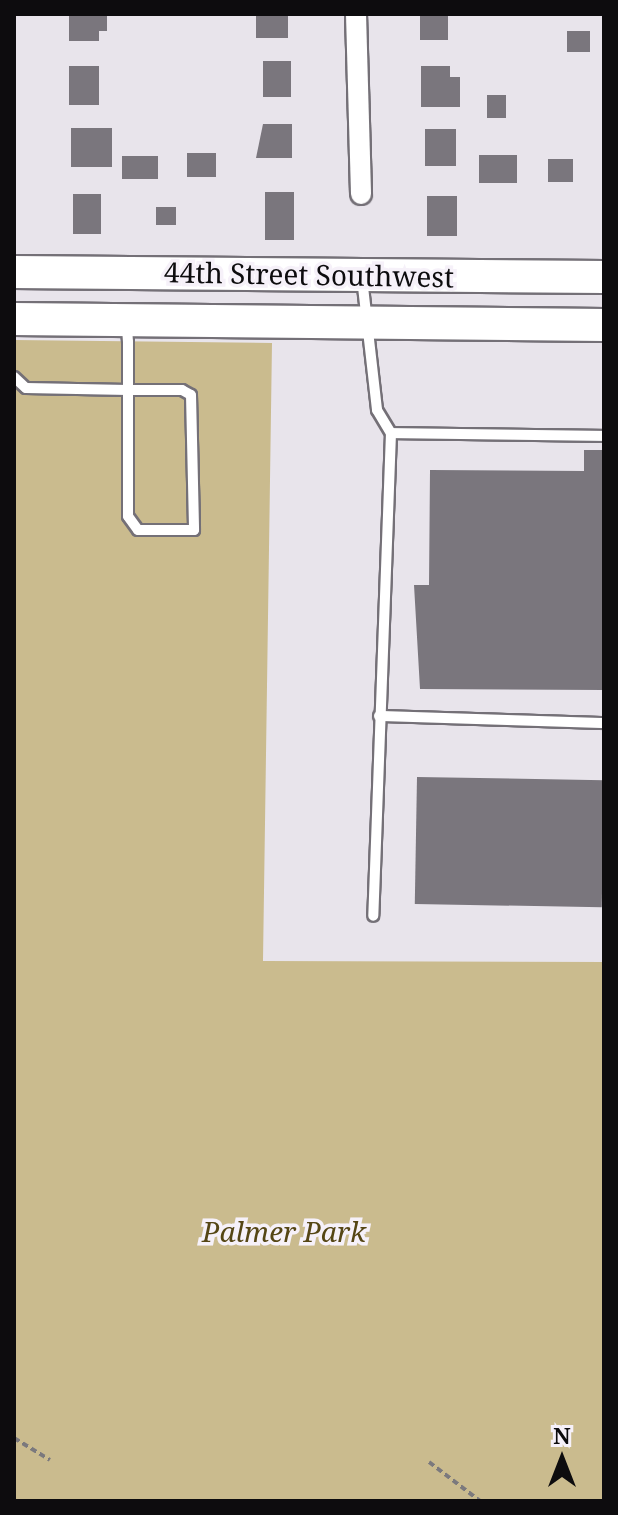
<!DOCTYPE html>
<html>
<head>
<meta charset="utf-8">
<style>
  body { margin:0 }
  #map { position:relative; width:618px; height:1515px; overflow:hidden; background:#e8e4eb; font-family:"Noto Serif",serif }
  div>[style] { position:absolute }
  [style*='--x'] { left:calc(var(--x)*1px); top:calc(var(--y)*1px); width:calc(var(--w)*1px); rotate:calc(var(--a)*1deg) }
  .green>* { inset:0; background:#cabb8e }
  .building>* { inset:0; background:#7a767d; transform-origin:0 0 }
  .path>* { height:4px; margin-top:-2px; transform-origin:0; background:repeating-linear-gradient(90deg,#7b797d 0 6px,transparent 0 10px) }
  .roads { filter:drop-shadow(2px 0 #747077) drop-shadow(-2px 0 #747077) drop-shadow(0 2px #747077) drop-shadow(0 -2px #747077) }
  .lane>* { height:10px; margin:-5px; padding:0 5px; transform-origin:5px; border-radius:5px; background:#fff }
  .street>* { height:20px; margin:-10px; padding:0 10px; transform-origin:10px; border-radius:10px; background:#fff }
  .primary>* { height:32px; margin:-16px; padding:0 16px; transform-origin:16px; border-radius:16px; background:#fff }
  span { translate:-50% -50%; white-space:nowrap; text-align:center; line-height:1.15; -webkit-text-stroke:7px #f6f1f9; paint-order:stroke }
  .street-label { font-size:28px; color:#0d0c0e }
  .park-label { font-size:28px; color:#554615; font-style:italic }
  .frame { position:absolute; inset:0; border:16px solid #0d0c0e; pointer-events:none }
  .north { position:absolute; left:522px; top:1419px; width:80px; height:80px; -webkit-text-stroke:6px #f6f1f9; paint-order:stroke; rotate:0deg; font-size:22px; font-weight:700; line-height:32px; text-align:center; color:#0d0c0e }
  .north::after { content:''; display:block; margin:auto; width:28px; height:36px; background:#0d0c0e; clip-path:polygon(50% 0,100% 100%,50% 72%,0 100%) }
</style>
</head>
<body>
<div id="map">
  <div class="green">
    <i style="clip-path:polygon(14px 340px,272px 343px,263px 961px,604px 962px,604px 1501px,14px 1501px)"></i>
  </div>
  <div class="building">
    <i style="clip-path:polygon(69px 14px,107px 14px,107px 31px,99px 31px,99px 41px,69px 41px)"></i>
    <i style="left:256px;top:14px;width:32px;height:24px"></i>
    <i style="left:420px;top:14px;width:28px;height:26px"></i>
    <i style="left:567px;top:31px;width:23px;height:21px"></i>
    <i style="left:263px;top:61px;width:28px;height:36px"></i>
    <i style="left:69px;top:66px;width:30px;height:39px"></i>
    <i style="clip-path:polygon(421px 66px,450px 66px,450px 77px,460px 77px,460px 107px,421px 107px)"></i>
    <i style="left:487px;top:95px;width:19px;height:23px"></i>
    <i style="clip-path:polygon(263px 124px,292px 124px,292px 158px,256px 158px)"></i>
    <i style="left:71px;top:128px;width:41px;height:39px"></i>
    <i style="left:425px;top:129px;width:31px;height:37px"></i>
    <i style="left:187px;top:153px;width:29px;height:24px"></i>
    <i style="left:479px;top:155px;width:38px;height:28px"></i>
    <i style="left:122px;top:156px;width:36px;height:23px"></i>
    <i style="left:548px;top:159px;width:25px;height:23px"></i>
    <i style="left:265px;top:192px;width:29px;height:48px"></i>
    <i style="left:73px;top:194px;width:28px;height:40px"></i>
    <i style="left:427px;top:196px;width:30px;height:40px"></i>
    <i style="left:156px;top:207px;width:20px;height:18px"></i>
    <i style="clip-path:polygon(584px 450px,604px 450px,604px 690px,420px 689px,414px 585px,429px 585px,430px 470px,584px 471px)"></i>
    <i style="left:417px;top:777px;width:187px;height:127px;rotate:1deg"></i>
  </div>
  <div class="path">
    <i style="--x:14;--y:1438;--w:42;--a:31.4"></i>
    <i style="--x:429;--y:1462;--w:64;--a:37.4"></i>
  </div>
  <div class="roads">
    <div class="lane">
      <i style="--x:362;--y:278;--w:133;--a:83.5"></i>
      <i style="--x:377;--y:410;--w:27;--a:59"></i>
      <i style="--x:391;--y:433;--w:483;--a:92.1"></i>
      <i style="--x:14;--y:377;--w:16;--a:43"></i>
      <i style="--x:26;--y:388;--w:102;--a:1.1"></i>
      <i style="--x:128;--y:390;--w:54;--a:0"></i>
      <i style="--x:182;--y:390;--w:10;--a:29"></i>
      <i style="--x:191;--y:395;--w:135;--a:88.7"></i>
      <i style="--x:194;--y:530;--w:56;--a:180"></i>
      <i style="--x:138;--y:530;--w:17;--a:-126"></i>
      <i style="--x:128;--y:516;--w:174;--a:-90"></i>
      <i style="--x:128;--y:342;--w:16;--a:-94"></i>
      <i style="--x:391;--y:433;--w:213;--a:0.8"></i>
      <i style="--x:379;--y:716;--w:225;--a:1.8"></i>
    </div>
    <div class="street">
      <i style="--x:356;--y:14;--w:180;--a:88.4"></i>
    </div>
    <div class="primary">
      <i style="--x:14;--y:272;--w:590;--a:0.49"></i>
      <i style="--x:14;--y:319;--w:590;--a:0.58"></i>
    </div>
  </div>
  <div class="street-label">
    <span style="left:309px;top:274px;rotate:1deg">44th Street Southwest</span>
  </div>
  <div class="park-label">
    <span style="left:284px;top:1231px">Palmer Park</span>
  </div>
  <div class="frame"></div>
  <div class="north">N</div>
</div>
</body>
</html>
